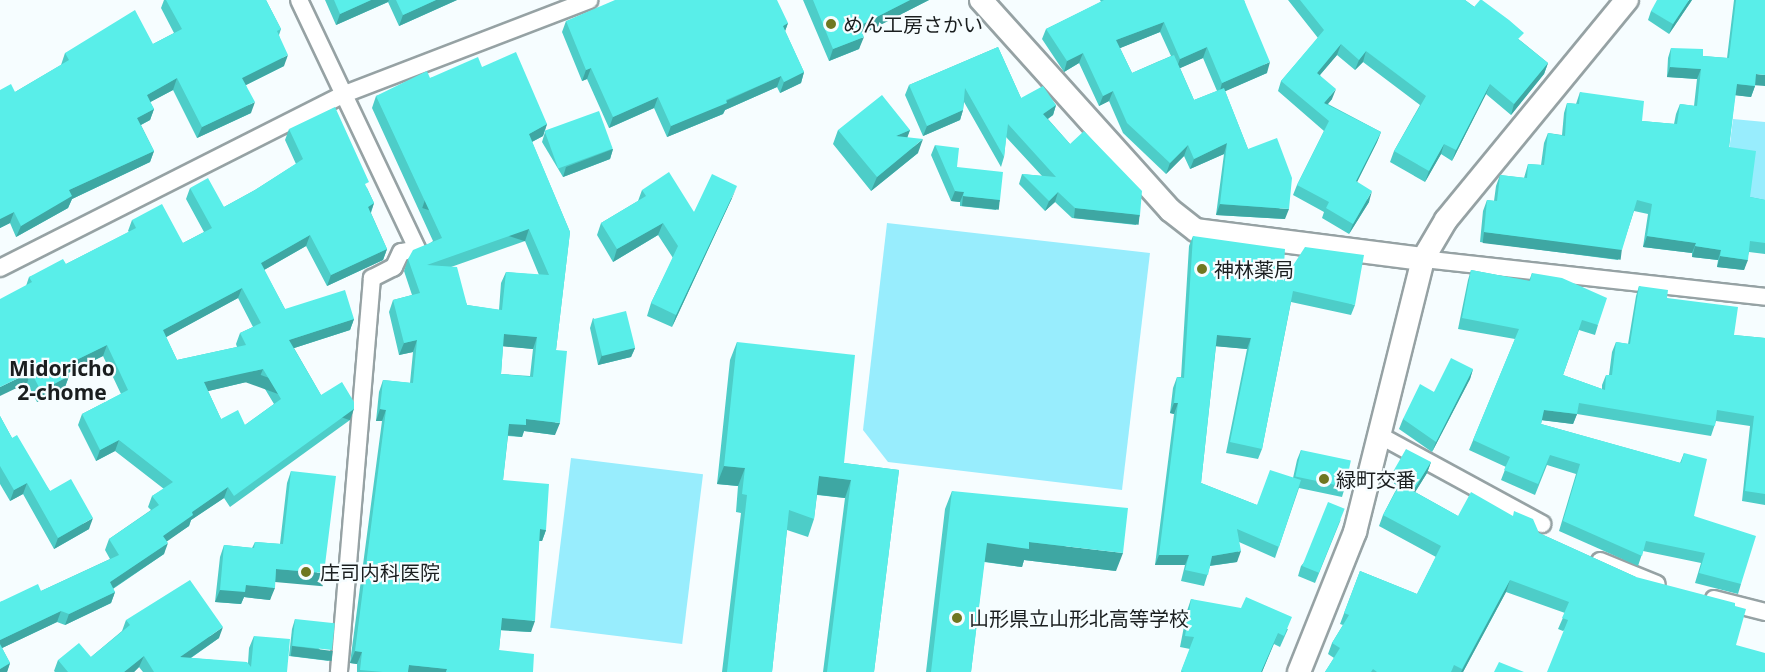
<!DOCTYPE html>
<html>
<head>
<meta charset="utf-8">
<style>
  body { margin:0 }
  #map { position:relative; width:1765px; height:672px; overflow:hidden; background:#f6fdff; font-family:"Noto Sans","Noto Sans JP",sans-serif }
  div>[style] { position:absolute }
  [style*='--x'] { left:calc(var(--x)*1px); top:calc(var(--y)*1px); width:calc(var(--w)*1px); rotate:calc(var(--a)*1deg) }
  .green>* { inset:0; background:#98edfd; transform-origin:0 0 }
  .roads { filter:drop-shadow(2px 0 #96a2a4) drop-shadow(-2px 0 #96a2a4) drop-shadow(0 2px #96a2a4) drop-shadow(0 -2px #96a2a4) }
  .street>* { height:16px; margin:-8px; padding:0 8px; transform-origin:8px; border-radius:8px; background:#fff }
  .secondary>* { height:22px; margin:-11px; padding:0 11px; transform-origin:11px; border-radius:11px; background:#fff }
  .wall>* { inset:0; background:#4dcdc8 }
  .shaded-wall>* { inset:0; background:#3ea7a3; transform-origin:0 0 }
  .building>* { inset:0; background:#59eee9; transform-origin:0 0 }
  .dots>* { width:16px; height:16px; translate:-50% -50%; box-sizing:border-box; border:3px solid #f6fdff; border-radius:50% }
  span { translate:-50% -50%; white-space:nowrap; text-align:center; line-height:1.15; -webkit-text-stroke:4.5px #f6fdff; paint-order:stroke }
  .poi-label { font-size:20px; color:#1a1e1f }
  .left { translate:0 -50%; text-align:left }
  .neighbourhood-label { font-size:21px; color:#1a1e1f; font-weight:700 }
</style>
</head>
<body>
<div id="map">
  <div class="green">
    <i style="clip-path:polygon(1733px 119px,1765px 122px,1765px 206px,1723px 200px)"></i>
    <i style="clip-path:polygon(887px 223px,1150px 253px,1122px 490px,888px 462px,863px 430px)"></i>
    <i style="left:571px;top:458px;width:133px;height:171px;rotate:7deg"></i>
  </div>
  <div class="roads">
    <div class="street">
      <i style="--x:299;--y:0;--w:276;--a:64.6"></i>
      <i style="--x:417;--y:249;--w:16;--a:169"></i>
      <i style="--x:401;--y:252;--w:17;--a:115"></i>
      <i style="--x:394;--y:267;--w:25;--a:153"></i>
      <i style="--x:372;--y:278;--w:395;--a:94.8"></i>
      <i style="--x:1423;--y:259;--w:344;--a:6.3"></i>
      <i style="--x:0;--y:268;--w:383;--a:-26.8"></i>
      <i style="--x:342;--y:95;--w:265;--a:-21"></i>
      <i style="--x:1379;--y:435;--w:186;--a:28.6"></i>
      <i style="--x:1600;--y:561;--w:61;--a:22"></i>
      <i style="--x:1714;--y:599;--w:53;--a:14.3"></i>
    </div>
    <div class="secondary">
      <i style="--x:981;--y:0;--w:283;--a:48"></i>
      <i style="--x:1170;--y:210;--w:33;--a:38"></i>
      <i style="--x:1196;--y:230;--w:229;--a:7.3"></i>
      <i style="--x:1299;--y:672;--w:151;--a:-68.2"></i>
      <i style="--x:1355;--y:532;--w:281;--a:-76"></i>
      <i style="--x:1423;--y:259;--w:45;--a:-59.5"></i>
      <i style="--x:1446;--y:220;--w:285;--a:-50.6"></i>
    </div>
  </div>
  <div class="wall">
    <i style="clip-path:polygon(164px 0,266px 0,281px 29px,279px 35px,284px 66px,246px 85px,251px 113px,197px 138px,173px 90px,150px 102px,154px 109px,150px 120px,141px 125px,154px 151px,150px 162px,72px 199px,68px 208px,16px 237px,10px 223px,0 228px,0 90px,15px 92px,61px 65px,65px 53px,153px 44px,174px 33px,161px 8px)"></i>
    <i style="clip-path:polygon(325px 0,457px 0,399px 26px,388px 2px,336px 25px)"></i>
    <i style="clip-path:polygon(803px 0,929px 0,862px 34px,859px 49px,829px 61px)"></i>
    <i style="clip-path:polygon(evenodd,1100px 0,1244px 0,1267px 73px,1225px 91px,1248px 149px,1285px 219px,1216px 215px,1224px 154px,1190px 169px,1184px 156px,1166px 174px,1123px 133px,1109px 101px,1099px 106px,1079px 63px,1064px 72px,1042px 39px,1046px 29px,1101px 2px,1100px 0,1160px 32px,1171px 56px,1132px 73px,1120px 48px,1160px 32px,1100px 0,1203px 58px,1217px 91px,1194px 100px,1180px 68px,1203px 58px)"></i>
    <i style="clip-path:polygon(1288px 0,1465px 0,1521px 41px,1548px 63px,1544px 74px,1511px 115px,1486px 94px,1452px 161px,1441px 154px,1425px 182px,1390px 162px,1394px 151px,1420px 105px,1363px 62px,1355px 70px,1337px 55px,1320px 75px,1332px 99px,1328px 104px,1381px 132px,1377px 142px,1357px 182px,1369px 202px,1349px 234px,1322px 218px,1324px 212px,1293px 195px,1297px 185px,1324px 131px,1278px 91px,1281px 81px,1318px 38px)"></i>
    <i style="clip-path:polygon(1692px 0,1669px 34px,1648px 20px,1651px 11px)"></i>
    <i style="clip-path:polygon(1734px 0,1765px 0,1755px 86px,1751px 97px,1735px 95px,1729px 147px,1750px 197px,1765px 200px,1765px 254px,1749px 252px,1744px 270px,1717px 267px,1718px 260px,1692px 257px,1692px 253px,1643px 247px,1648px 214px,1634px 211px,1618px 260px,1480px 242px,1483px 211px,1487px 200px,1494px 201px,1496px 186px,1500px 175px,1524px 178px,1528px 164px,1541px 165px,1544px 143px,1548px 133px,1562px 135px,1564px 113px,1567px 103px,1576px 104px,1580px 92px,1642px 121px,1674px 124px,1676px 114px,1680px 104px,1694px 106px,1697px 79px,1667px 77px,1668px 58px,1671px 48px,1703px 56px,1727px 58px)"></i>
    <i style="clip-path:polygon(566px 21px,788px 23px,785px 31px,804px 72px,801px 83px,780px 93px,777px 87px,725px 110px,723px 114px,667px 137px,654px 108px,609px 128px,587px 79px,582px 81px,562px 32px)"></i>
    <i style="clip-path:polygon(998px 47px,1021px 98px,1056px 105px,1053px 115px,1048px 119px,1070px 144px,1140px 215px,1136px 225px,1072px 218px,1055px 202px,1045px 211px,1019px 184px,1022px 174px,1042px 176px,1006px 137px,1004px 157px,1001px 167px,964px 102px,963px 110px,960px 120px,923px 136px,905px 95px,909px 85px)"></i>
    <i style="clip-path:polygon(evenodd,482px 67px,547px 124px,543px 136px,532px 142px,570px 232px,556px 350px,555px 435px,524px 431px,522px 437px,508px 436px,503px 480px,546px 530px,542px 541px,539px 541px,531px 632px,501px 630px,499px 650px,533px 672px,357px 672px,357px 664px,350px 663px,382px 421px,376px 421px,379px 392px,383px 380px,410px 383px,413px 352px,399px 355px,389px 312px,393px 300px,412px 295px,404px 271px,408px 259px,433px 241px,372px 108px,376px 96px,430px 78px,482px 67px,525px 241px,539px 275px,506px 272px,501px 283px,499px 310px,467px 305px,451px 267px,525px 241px,482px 67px,503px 346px,533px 349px,530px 376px,501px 374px,503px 346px)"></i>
    <i style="clip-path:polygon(evenodd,289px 129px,367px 188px,374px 203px,371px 213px,387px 249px,383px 260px,327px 286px,306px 246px,264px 270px,285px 309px,354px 319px,350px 330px,294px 348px,321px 395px,350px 420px,230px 507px,224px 498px,191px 520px,189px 526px,166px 541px,164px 554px,113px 589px,115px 592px,111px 603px,65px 625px,57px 622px,2px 648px,10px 663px,7px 672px,0 672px,0 602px,41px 591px,110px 559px,105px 550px,109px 539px,151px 510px,148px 507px,152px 496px,164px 489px,115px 451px,96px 461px,78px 425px,82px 414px,121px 394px,103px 356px,68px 373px,69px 376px,65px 387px,37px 402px,27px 383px,26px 286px,29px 277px,66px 264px,129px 232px,128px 231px,132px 220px,183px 243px,204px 232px,186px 199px,190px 188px,224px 207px,255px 190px,296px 164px,285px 140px,289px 129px,238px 298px,253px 327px,240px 333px,236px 344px,237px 347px,177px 360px,166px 337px,238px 298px,289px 129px,259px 379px,274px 404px,245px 425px,221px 419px,208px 391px,259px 379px)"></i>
    <i style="clip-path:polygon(838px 130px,910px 130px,907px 137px,918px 153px,871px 191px,833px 144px)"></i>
    <i style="clip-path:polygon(545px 132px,613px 149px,610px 159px,563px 177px,542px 142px)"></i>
    <i style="clip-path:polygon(935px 145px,957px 167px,1000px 200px,996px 210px,960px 206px,960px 202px,951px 201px,931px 155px)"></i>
    <i style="clip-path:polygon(642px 190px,694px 212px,732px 198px,672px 327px,647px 316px,651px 303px,673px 258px,658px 235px,613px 262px,597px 235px,601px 223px,638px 201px)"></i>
    <i style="clip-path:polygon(1193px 236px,1283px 281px,1355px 305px,1351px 315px,1291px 302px,1262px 449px,1258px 459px,1226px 453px,1247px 349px,1216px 346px,1201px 483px,1257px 505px,1293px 478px,1297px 460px,1301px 450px,1345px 487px,1342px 497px,1299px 488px,1275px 558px,1239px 542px,1237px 562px,1210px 566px,1204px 586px,1181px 581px,1185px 565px,1155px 565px,1174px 414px,1170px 413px,1173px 388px,1177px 377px,1181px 377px,1189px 246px)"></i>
    <i style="clip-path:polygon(1471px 270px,1529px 281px,1532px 273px,1598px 325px,1595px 335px,1579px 330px,1563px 375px,1602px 389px,1602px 385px,1606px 375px,1609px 375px,1612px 352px,1616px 342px,1628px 344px,1636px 296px,1639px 286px,1667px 298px,1734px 335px,1765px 338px,1765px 505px,1742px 501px,1750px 426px,1716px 421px,1711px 436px,1577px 414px,1573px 424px,1542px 420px,1541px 424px,1680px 463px,1684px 453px,1694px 516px,1741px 584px,1738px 594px,1695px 583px,1701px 563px,1643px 551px,1638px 566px,1559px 531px,1576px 474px,1547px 465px,1535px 495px,1501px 480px,1506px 467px,1469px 450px,1515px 339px,1458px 329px,1468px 280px)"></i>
    <i style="clip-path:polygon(593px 318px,635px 348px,631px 357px,598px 365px,590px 328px)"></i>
    <i style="clip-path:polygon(737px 342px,844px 463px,899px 470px,874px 672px,823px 672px,845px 498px,817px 495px,814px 519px,808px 537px,787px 530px,772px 672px,722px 672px,741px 513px,736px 512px,738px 486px,717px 484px,730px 360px)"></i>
    <i style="clip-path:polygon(1473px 369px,1470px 379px,1432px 452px,1399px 429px,1403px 419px,1434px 392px)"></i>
    <i style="clip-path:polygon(0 416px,12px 438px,50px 491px,89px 529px,54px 549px,23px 494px,10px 501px,0 484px)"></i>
    <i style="clip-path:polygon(1431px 462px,1427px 473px,1415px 492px,1458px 516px,1539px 533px,1636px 577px,1563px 631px,1558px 629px,1565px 613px,1506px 592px,1463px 672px,1325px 672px,1334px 658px,1328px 654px,1332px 643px,1343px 625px,1340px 624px,1360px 571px,1417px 594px,1436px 557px,1379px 526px,1383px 515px,1398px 486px,1390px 481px,1394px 470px)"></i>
    <i style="clip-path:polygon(291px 471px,320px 585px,275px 581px,270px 600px,244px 597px,241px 604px,215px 602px,220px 557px,224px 545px,252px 548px,255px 542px,280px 544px,287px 483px)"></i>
    <i style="clip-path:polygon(952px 491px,1116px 571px,1024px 560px,1022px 567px,984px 562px,971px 672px,926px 672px,945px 509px)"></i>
    <i style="clip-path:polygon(1341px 519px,1315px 583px,1298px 576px,1301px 566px)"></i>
    <i style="clip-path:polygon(1191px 599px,1288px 629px,1280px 647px,1274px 644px,1262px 672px,1181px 672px,1190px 649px,1180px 647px,1187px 611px)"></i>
    <i style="clip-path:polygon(295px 619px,329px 661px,289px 656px,292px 629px)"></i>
    <i style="clip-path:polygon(126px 620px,219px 638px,191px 658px,248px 663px,249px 648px,254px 636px,287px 672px,143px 672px,139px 667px,134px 672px,55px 672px,54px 671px,58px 660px,91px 657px,122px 631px)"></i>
  </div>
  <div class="shaded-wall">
    <i style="clip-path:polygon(371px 0,389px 0,388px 2px,336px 25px,340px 14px)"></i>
    <i style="clip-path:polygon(436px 0,457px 0,399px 26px,403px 15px)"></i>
    <i style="clip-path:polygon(910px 0,929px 0,855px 38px,859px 26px)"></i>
    <i style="clip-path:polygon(1689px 0,1692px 0,1669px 34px,1673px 24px)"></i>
    <i style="clip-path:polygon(1164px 22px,1160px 32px,1113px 51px,1116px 40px)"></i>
    <i style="clip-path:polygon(788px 23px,784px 34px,783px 26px)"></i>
    <i style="clip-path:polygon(864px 37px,859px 49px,829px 61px,833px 49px)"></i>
    <i style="clip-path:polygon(1341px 44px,1337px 55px,1313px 83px,1317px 73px)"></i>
    <i style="clip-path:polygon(1207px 47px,1203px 58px,1176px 70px,1180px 59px)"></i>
    <i style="clip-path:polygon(1366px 51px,1363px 62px,1355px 70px,1359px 60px)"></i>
    <i style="clip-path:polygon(1083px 53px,1079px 63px,1064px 72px,1067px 61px)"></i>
    <i style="clip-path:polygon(288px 55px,284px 66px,238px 89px,242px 78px)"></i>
    <i style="clip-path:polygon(1270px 62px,1267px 73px,1219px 94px,1222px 83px)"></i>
    <i style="clip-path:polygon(1548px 63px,1544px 74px,1511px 115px,1514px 104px)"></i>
    <i style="clip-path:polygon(1670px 67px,1701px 69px,1697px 79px,1667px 77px)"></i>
    <i style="clip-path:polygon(591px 68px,587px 79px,582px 81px,586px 70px)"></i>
    <i style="clip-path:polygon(804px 72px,801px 83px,780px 93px,784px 82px)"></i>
    <i style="clip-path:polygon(1756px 74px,1765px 75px,1765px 86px,1752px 85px)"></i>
    <i style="clip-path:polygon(781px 76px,777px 87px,725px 110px,723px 114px,667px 137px,671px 126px)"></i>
    <i style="clip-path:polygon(177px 78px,173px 90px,143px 106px,147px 95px)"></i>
    <i style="clip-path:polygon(1490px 84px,1486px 94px,1452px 161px,1456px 150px)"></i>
    <i style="clip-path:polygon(1737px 84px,1755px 86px,1751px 97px,1733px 95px)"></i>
    <i style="clip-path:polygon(1336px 89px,1332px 99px,1320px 113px,1324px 103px)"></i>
    <i style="clip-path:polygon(1113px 91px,1109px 101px,1099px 106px,1103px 96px)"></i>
    <i style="clip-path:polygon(658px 97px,654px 108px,609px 128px,613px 117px)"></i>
    <i style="clip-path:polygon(255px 102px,251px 113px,197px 138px,202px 127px)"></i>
    <i style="clip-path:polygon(1056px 105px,1053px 115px,1040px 124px,1043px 114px)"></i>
    <i style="clip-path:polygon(154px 109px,150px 120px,133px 129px,137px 118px)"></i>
    <i style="clip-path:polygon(963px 110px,960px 120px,923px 136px,927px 126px)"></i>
    <i style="clip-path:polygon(547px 124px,543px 136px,524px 146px,529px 134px)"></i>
    <i style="clip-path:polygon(910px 130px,905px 144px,896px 136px)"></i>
    <i style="clip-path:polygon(1381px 132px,1377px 142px,1352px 192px,1356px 181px)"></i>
    <i style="clip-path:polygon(923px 139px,918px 153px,871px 191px,877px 177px)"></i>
    <i style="clip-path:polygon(1227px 143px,1224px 154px,1190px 169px,1194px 159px)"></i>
    <i style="clip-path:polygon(1444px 144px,1441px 154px,1425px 182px,1429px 171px)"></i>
    <i style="clip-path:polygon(1188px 145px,1184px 156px,1166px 174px,1170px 163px)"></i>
    <i style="clip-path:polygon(613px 149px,610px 159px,563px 177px,566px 167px)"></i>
    <i style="clip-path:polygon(154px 151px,150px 162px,72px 199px,68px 208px,16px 237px,21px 226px,69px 190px)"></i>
    <i style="clip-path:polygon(737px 186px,732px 198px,672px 327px,676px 315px)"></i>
    <i style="clip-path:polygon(955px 191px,964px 192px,960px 202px,951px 201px)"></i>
    <i style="clip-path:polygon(1372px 191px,1369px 202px,1349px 234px,1353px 224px)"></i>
    <i style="clip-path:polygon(1058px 192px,1055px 202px,1045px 211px,1049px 201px)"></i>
    <i style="left:963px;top:196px;width:37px;height:10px;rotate:6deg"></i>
    <i style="clip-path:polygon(374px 203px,370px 214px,368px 207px)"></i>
    <i style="clip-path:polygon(1220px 204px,1289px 209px,1285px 219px,1216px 215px)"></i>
    <i style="left:1075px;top:208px;width:65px;height:10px;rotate:6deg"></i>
    <i style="clip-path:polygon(14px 212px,10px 223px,0 228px,0 219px)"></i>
    <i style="clip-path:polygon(663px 223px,658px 235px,613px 262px,617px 249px)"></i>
    <i style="left:529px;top:229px;width:13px;height:108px;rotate:108deg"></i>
    <i style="left:1484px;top:232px;width:139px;height:11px;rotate:7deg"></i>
    <i style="clip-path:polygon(310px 235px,306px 246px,257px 274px,261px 263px)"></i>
    <i style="clip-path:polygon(1647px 236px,1696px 243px,1692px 253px,1643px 247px)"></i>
    <i style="clip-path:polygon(1695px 246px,1721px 250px,1718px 260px,1692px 257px)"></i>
    <i style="clip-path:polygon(387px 249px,383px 260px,327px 286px,331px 275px)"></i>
    <i style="clip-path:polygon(1720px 256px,1748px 260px,1744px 270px,1717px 267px)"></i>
    <i style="clip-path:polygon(242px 288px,238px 298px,159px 341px,163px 330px)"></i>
    <i style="clip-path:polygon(354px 319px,350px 330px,285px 351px,289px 340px)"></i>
    <i style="clip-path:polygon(504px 334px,537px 337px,533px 349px,500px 346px)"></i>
    <i style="clip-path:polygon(1217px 335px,1251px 338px,1247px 349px,1213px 346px)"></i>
    <i style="clip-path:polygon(417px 340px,413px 352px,399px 355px,404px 343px)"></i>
    <i style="clip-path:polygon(107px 345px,103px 356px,60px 377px,64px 366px)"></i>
    <i style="clip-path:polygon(635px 348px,631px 357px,598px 365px,602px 355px)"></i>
    <i style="clip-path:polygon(263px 369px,259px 379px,200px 393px,204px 382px)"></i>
    <i style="clip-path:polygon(1473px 369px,1470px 379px,1432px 452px,1436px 442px)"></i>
    <i style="clip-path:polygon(31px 372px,27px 383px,0 396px,0 387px)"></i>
    <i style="clip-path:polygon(69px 376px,65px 387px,37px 402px,41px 391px)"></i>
    <i style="clip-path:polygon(1174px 403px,1178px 403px,1174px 414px,1170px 413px)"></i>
    <i style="left:354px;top:409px;width:12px;height:148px;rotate:110deg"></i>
    <i style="clip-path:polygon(380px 409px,386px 410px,382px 421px,376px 421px)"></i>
    <i style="clip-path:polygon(1544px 410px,1577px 414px,1573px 424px,1540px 420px)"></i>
    <i style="clip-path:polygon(526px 419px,560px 423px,555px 435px,524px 431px,522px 437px,505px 435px,509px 424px)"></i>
    <i style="clip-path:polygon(119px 440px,115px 451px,96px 461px,100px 450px)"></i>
    <i style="clip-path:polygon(1431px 462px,1427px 473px,1409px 502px,1413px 491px)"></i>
    <i style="clip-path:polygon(724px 466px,745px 468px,738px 486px,717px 484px)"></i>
    <i style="clip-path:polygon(819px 476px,851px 480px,845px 498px,812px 494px)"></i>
    <i style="clip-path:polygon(27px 483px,23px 494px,10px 501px,14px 490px)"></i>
    <i style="clip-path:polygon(228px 487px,224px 498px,191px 520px,189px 526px,159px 547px,163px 536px,192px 512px)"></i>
    <i style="clip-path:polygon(93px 518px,89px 529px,54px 549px,58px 538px)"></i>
    <i style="clip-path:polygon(540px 529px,546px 530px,542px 541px,536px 541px)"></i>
    <i style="clip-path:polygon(1029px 542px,1123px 553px,1116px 571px,1024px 560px,1022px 567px,980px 561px,987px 543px)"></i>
    <i style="clip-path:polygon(168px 543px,164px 554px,106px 593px,110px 582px)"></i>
    <i style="clip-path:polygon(1241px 551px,1237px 562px,1208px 566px,1212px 556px)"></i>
    <i style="clip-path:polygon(1159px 555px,1189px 555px,1185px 565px,1155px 565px)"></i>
    <i style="left:276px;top:569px;width:48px;height:13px;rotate:5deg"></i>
    <i style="clip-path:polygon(1510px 580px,1506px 592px,1463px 672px,1461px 672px)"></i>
    <i style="clip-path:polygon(246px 585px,275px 588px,270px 600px,244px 597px,241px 604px,215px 602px,220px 590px)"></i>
    <i style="clip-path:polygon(115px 592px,111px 603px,65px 625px,69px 614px)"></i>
    <i style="clip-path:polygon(61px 611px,57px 622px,0 649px,0 640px)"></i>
    <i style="clip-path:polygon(502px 618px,535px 621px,531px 632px,497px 630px)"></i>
    <i style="clip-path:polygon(223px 627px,219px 638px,176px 668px,180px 657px)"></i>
    <i style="clip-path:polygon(1278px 633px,1262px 672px,1261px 672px)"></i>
    <i style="left:292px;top:646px;width:41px;height:10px;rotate:7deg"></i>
    <i style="clip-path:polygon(355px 651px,362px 652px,357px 664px,350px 663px)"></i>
    <i style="clip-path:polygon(144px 656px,139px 667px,134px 672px,124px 672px)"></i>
    <i style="clip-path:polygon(10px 663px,7px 672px,0 672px,0 669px)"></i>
    <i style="clip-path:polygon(409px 665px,447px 669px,446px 672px,406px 672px)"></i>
  </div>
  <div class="building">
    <i style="clip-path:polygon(166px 0,266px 0,281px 29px,277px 31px,288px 55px,242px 78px,255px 102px,202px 127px,177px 78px,147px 95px,154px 109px,137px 118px,154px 151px,69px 190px,72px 196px,21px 226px,14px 212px,0 219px,0 90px,11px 84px,15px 92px,69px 60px,65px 53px,135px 10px,153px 44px,182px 29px)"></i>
    <i style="clip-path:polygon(334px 0,371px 0,340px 14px)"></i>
    <i style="clip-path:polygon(396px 0,436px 0,403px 15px)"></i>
    <i style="clip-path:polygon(615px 0,777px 0,788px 23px,783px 26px,804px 72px,784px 82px,781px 76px,726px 100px,727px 103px,671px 126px,658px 97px,613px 117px,591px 68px,586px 70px,566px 21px)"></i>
    <i style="clip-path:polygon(813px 0,910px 0,859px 26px,864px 37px,833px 49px)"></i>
    <i style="clip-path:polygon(1104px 0,1244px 0,1270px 62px,1222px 83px,1207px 47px,1180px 59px,1164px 22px,1116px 40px,1132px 73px,1174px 55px,1194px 100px,1224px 88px,1248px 149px,1277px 138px,1292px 178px,1289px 209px,1220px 204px,1227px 143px,1194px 159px,1188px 145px,1170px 163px,1127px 123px,1113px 91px,1103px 96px,1083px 53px,1067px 61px,1046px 29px)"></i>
    <i style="clip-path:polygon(1300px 0,1465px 0,1474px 7px,1480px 0,1482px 0,1509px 20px,1524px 33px,1518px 39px,1548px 63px,1514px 104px,1490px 84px,1456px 150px,1444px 144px,1429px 171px,1394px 151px,1426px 96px,1366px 51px,1359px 60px,1341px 44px,1317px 73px,1336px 89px,1324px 103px,1381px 132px,1356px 181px,1372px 191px,1353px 224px,1326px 208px,1329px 202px,1297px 185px,1329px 121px,1281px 81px,1324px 30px)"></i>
    <i style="clip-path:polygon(1657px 0,1689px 0,1673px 24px,1651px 11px)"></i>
    <i style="clip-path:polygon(1736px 0,1765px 0,1765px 75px,1756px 74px,1755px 86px,1737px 84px,1729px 147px,1756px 151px,1750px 197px,1765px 200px,1765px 243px,1750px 241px,1748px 260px,1720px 256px,1721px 250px,1695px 246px,1696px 243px,1647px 236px,1652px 204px,1637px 200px,1622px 250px,1484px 232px,1487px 200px,1497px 201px,1500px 175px,1527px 178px,1528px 164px,1544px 165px,1548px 133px,1565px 136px,1567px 103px,1579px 104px,1580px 92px,1644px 101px,1642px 121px,1677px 124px,1680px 104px,1697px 106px,1701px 69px,1670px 67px,1671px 48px,1703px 49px,1703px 56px,1729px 58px)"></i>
    <i style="clip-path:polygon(998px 47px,1021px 98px,1043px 86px,1056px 105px,1043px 114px,1070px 144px,1084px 131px,1142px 191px,1140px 215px,1075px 208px,1058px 192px,1049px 201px,1022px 174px,1056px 177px,1008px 124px,1004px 157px,965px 88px,963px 110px,927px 126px,909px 85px)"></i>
    <i style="clip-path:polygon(evenodd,516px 52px,547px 124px,529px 134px,570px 232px,556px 350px,567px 351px,560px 423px,526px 419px,526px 425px,509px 424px,503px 480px,549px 484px,546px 530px,540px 529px,535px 621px,502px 618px,499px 650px,534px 654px,533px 672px,446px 672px,447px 669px,409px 665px,408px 672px,383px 672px,360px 670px,362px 652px,355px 651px,386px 410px,380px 409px,383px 380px,413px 383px,417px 340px,404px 343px,393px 300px,420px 293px,408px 259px,413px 250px,442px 238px,376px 96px,427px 71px,430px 78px,478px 57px,482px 67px,516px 52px,529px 229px,549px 275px,506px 272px,502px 310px,467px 305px,457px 267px,427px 265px,529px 229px,516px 52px,504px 334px,537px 337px,533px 377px,501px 374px,504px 334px)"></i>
    <i style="clip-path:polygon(882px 95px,910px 130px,896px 136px,923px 139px,877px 177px,838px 130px)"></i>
    <i style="clip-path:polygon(evenodd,335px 107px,369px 182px,365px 184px,374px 203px,368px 207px,387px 249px,331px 275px,310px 235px,261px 263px,285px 309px,345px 290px,354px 319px,289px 340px,321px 395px,342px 382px,354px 402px,354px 409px,234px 496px,228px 487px,192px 512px,193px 515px,163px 536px,168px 543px,110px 582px,115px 592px,69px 614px,61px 611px,0 640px,0 602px,38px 584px,41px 591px,119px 555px,109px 539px,159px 505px,152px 496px,173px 482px,119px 440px,100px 450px,82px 414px,128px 390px,107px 345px,64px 366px,69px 376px,41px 391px,31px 372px,0 387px,0 299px,32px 282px,29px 277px,63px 259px,66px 264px,136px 228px,132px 220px,162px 204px,183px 243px,212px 228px,190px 188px,208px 178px,224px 207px,255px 190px,303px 159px,289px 129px,335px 107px,242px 288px,261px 323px,240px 333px,246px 345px,177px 360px,163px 330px,242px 288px,335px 107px,263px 369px,281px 399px,245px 425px,238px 410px,221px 419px,204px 382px,263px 369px)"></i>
    <i style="left:599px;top:111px;width:40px;height:58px;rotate:70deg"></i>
    <i style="clip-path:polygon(935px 145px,959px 148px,957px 167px,1003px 172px,1000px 200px,963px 196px,964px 192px,955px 191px)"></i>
    <i style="clip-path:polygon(669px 172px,694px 212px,712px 174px,737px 186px,676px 315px,651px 303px,678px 246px,663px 223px,617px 249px,601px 223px,646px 196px,642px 190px)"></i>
    <i style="clip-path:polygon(1193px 236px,1285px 249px,1283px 281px,1305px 247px,1364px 255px,1355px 305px,1293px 291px,1262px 449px,1230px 442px,1251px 338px,1217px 335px,1201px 483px,1257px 505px,1270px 470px,1301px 480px,1279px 547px,1237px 529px,1241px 551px,1212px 556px,1208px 575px,1185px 570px,1189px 555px,1159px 555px,1178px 403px,1174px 403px,1177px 377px,1184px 378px)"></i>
    <i style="clip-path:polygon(1471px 270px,1530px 281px,1532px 273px,1562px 278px,1607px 298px,1598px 325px,1582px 320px,1563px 375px,1605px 390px,1606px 375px,1612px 375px,1616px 342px,1630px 344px,1639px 286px,1668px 290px,1667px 298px,1738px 307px,1734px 335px,1765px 338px,1765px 494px,1745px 491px,1754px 416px,1717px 410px,1715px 426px,1579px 403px,1577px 414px,1544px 410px,1541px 424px,1681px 463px,1684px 453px,1707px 459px,1694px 516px,1756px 536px,1741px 584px,1699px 573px,1705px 553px,1646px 541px,1642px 556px,1563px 521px,1580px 464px,1550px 455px,1538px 484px,1504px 470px,1510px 457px,1473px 440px,1519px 329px,1462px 318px)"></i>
    <i style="left:626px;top:311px;width:38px;height:34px;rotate:76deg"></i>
    <i style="clip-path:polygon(737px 342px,855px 355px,844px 463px,899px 470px,874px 672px,827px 672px,851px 480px,819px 476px,814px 519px,789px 510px,772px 672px,727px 672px,747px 495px,742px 494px,745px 468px,724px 466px)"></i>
    <i style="clip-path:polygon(1451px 358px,1473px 369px,1436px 442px,1403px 419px,1420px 384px,1434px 392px)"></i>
    <i style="clip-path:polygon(0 416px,12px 438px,17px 435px,50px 491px,71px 479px,93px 518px,58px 538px,27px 483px,14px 490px,0 466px)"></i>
    <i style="clip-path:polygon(1406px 449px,1431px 462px,1413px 491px,1458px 516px,1471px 492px,1513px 516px,1514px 511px,1533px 519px,1539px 533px,1636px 577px,1735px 603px,1735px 606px,1746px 609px,1736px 645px,1765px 653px,1765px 672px,1547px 672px,1568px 620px,1562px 618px,1569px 602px,1510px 580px,1462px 669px,1454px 665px,1451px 672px,1377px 672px,1373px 669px,1371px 672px,1325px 672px,1340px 648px,1332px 643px,1349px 615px,1344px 613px,1360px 571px,1417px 594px,1441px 546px,1383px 515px,1404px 476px,1394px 470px)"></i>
    <i style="left:1301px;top:450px;width:51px;height:27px;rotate:12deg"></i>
    <i style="clip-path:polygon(291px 471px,336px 476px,324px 573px,276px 569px,275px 588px,246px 585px,245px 592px,220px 590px,224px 545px,254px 548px,255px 542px,283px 544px)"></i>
    <i style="clip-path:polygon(952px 491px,1128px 508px,1123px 553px,1029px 542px,1029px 549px,987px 543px,971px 672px,931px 672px)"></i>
    <i style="left:1328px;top:502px;width:18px;height:69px;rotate:22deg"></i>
    <i style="clip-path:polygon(190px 580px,223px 627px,180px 657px,247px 662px,251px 667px,254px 636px,290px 639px,287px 672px,154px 672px,144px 656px,124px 672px,68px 672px,58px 660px,79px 643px,91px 657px,130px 625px,126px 620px)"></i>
    <i style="clip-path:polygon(1246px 597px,1292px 617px,1284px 636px,1278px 633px,1261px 672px,1184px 672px,1181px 671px,1194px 637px,1185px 636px,1191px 599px,1241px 608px)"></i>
    <i style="left:295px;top:619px;width:40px;height:27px;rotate:6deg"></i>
    <i style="clip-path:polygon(0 644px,10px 663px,0 669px)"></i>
    <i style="clip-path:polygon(1499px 662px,1524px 672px,1494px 672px)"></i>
  </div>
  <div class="dots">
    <i style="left:831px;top:24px;background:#6f7721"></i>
    <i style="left:1202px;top:269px;background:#6f7721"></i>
    <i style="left:1324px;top:479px;background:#6f7721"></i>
    <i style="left:306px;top:572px;background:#6f7721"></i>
    <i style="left:957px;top:618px;background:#6f7721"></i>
  </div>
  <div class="poi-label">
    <span class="left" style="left:843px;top:24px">めん工房さかい</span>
    <span class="left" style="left:1214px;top:269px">神林薬局</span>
    <span class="left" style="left:1336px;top:479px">緑町交番</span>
    <span class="left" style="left:320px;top:572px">庄司内科医院</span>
    <span class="left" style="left:969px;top:618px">山形県立山形北高等学校</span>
  </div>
  <div class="neighbourhood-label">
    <span style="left:62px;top:380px">Midoricho<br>2-chome</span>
  </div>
</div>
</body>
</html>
